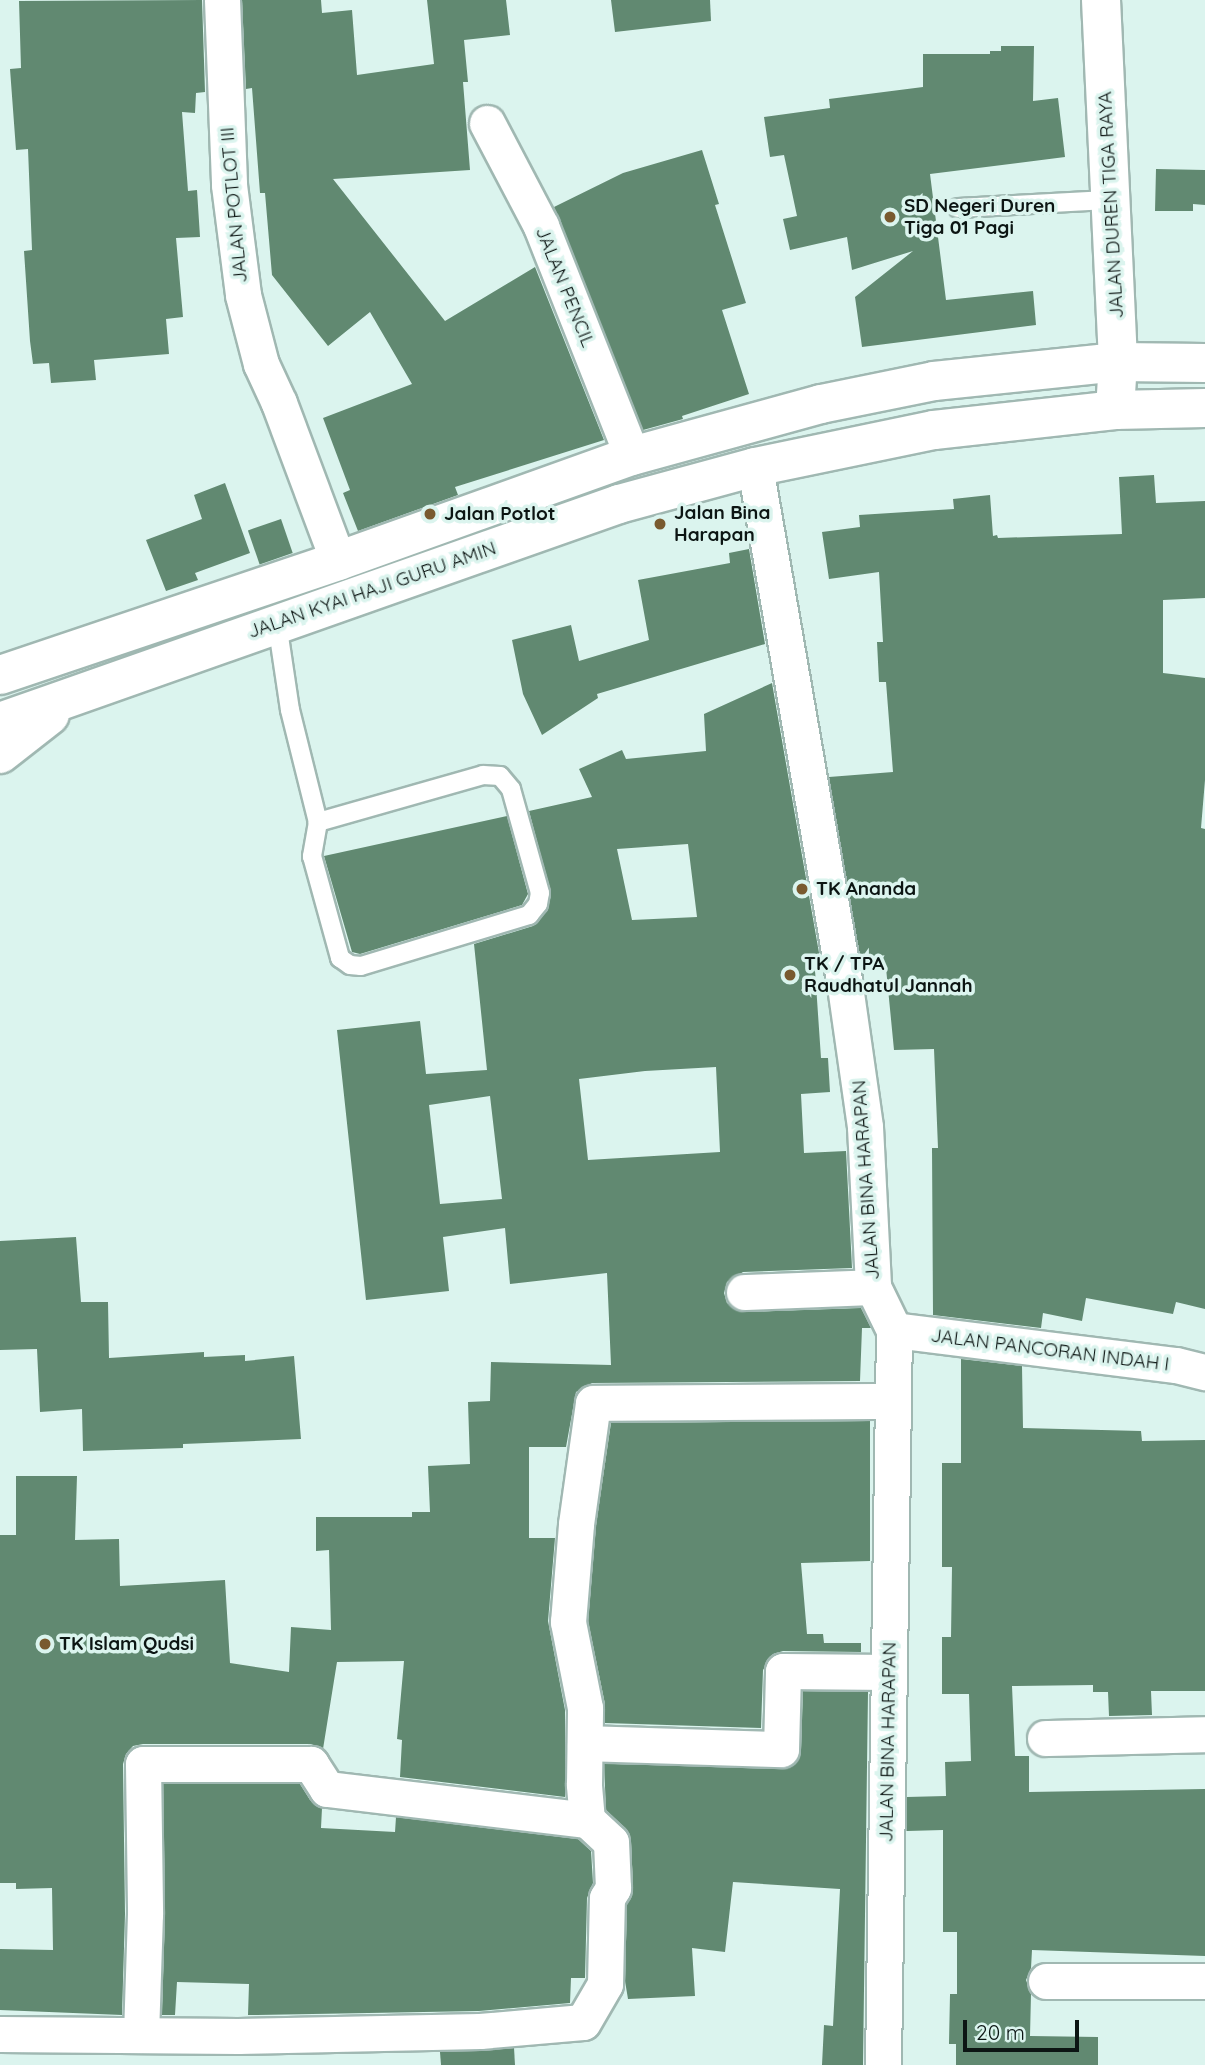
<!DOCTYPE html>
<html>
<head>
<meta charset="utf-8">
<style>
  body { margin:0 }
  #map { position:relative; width:1205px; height:2065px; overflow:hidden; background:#dbf4ee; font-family:Quicksand,sans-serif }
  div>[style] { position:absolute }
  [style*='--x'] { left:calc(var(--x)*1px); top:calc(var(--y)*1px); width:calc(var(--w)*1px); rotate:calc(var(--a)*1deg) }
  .building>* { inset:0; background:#618971; transform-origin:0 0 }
  .roads { filter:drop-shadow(2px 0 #a0b8b2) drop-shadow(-2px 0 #a0b8b2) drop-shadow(0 2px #a0b8b2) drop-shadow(0 -2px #a0b8b2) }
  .service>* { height:18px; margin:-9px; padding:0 9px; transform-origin:9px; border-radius:9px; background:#fff }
  .minor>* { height:35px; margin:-17.5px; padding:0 17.5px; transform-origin:17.5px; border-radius:17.5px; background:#fff }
  .secondary>* { height:38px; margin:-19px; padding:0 19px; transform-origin:19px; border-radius:19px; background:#fff }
  .primary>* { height:38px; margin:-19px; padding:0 19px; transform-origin:19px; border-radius:19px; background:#fff }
  .dots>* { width:19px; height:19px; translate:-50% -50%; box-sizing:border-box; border:4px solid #dbf4ee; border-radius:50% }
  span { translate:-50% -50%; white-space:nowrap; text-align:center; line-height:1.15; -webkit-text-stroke:7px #dbf4ee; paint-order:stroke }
  .street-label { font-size:19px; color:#0c1513 }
  .poi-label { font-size:19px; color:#0c1513; font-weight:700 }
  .left { translate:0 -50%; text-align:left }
  .scale { position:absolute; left:963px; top:2020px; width:116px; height:32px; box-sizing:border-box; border:4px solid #0c1513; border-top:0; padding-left:9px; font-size:21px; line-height:24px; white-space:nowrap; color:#0c1513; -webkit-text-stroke:5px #dbf4ee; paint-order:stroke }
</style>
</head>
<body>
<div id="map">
  <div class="building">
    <i style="clip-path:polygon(202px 0,205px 92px,196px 93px,195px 113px,182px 112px,188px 191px,197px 190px,200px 237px,176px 238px,183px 317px,166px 319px,169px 354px,94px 360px,96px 380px,51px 383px,49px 363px,33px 364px,30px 341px,24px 251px,32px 250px,28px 149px,16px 150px,10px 69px,21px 68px,19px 1px)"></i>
    <i style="clip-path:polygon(242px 0,321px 0,322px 13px,352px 10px,357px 75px,434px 64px,427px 0,506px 0,510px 35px,464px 40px,468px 82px,463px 82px,470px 170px,333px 179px,445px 321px,535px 267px,604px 440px,455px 487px,458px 495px,358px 531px,343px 493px,350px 490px,323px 418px,412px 384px,370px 312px,328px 346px,272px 275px,265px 193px,260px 193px,252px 88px,246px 89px)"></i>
    <i style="clip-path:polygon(611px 0,710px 0,711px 21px,615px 32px)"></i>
    <i style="clip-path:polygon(1001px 46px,1034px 46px,1033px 101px,1058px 98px,1065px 157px,930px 174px,946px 300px,1033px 291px,1036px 325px,862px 347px,855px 297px,913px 251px,852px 270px,847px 237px,790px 250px,783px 219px,797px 216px,784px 155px,770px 157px,764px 117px,830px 108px,829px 99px,923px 87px,923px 54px,990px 54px,990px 51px,1001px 51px)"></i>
    <i style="clip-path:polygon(702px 150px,719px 204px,715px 205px,746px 303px,722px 310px,749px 394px,682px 416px,683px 419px,643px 430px,554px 207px,623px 173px)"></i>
    <i style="clip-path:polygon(1156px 169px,1205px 170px,1205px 205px,1193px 204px,1193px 211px,1155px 211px)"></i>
    <i style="clip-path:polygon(1154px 475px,1156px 503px,1205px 501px,1205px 598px,1163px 600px,1163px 673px,1205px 678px,1205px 780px,1201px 828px,1205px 829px,1205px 1309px,1176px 1302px,1173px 1314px,1086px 1298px,1082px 1321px,1043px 1313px,1041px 1328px,933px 1315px,932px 1148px,938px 1148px,934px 1049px,894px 1050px,886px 968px,862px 969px,829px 777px,893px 772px,886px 682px,879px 682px,877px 642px,883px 642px,879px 572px,829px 579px,822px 532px,860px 527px,859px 515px,954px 509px,953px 499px,990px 495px,993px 536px,997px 535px,998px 538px,1122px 534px,1119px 477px)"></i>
    <i style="clip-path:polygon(225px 483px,250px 553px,195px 573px,198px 580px,166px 591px,146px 540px,202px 519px,194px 495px)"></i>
    <i style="left:281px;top:519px;width:36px;height:35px;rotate:71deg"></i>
    <i style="clip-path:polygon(749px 549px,765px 644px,597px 694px,598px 698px,542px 735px,523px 694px,512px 640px,571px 625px,579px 661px,649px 640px,638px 580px,730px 563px,729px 553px)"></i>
    <i style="clip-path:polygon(evenodd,772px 683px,822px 970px,815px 970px,821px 1058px,828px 1058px,830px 1092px,801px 1094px,804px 1153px,846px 1151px,852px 1268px,743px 1272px,727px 1282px,724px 1293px,727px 1303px,744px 1312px,861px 1308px,871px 1328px,862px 1328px,860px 1381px,592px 1383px,576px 1392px,566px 1447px,529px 1447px,529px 1538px,555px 1538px,548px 1621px,565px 1710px,565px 1797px,400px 1777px,402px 1740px,397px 1739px,404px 1661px,337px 1662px,323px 1749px,311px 1744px,143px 1744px,133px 1746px,126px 1754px,123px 1764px,125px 1914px,122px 2015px,0 2010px,0 1949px,53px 1950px,52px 1888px,16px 1889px,16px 1883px,0 1883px,0 1535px,16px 1535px,16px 1476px,77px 1476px,75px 1540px,119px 1539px,120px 1586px,225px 1580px,230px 1663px,289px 1672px,291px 1627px,331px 1630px,329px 1550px,316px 1551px,316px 1517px,412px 1517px,412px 1512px,430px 1512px,428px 1466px,470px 1464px,468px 1402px,490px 1401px,491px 1362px,611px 1365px,607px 1273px,510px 1284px,505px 1228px,443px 1237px,449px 1291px,366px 1300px,337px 1030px,420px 1021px,426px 1074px,487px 1070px,474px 944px,533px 926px,547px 911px,551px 895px,529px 811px,592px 797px,579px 769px,622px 750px,626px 759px,706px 751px,704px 714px,772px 683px,688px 844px,697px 917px,632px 920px,617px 849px,688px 844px,772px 683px,716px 1067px,720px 1152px,588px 1160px,579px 1079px,645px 1071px,716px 1067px,772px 683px,490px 1096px,502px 1199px,440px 1204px,429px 1105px,490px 1096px)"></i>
    <i style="clip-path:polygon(507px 816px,528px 894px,522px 905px,360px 954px,352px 952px,324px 856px)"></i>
    <i style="clip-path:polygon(76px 1237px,81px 1302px,108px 1302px,109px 1358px,204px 1352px,204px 1357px,245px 1355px,245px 1361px,294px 1356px,301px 1439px,183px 1444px,183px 1448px,83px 1451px,82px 1409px,40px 1412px,37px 1349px,0 1350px,0 1241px)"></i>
    <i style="clip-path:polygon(961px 1359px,1022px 1366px,1023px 1428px,1141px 1431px,1142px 1441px,1205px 1440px,1205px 1691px,1151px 1691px,1152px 1715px,1109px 1716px,1108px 1692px,1093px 1692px,1093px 1685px,1012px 1686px,1015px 1756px,1029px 1756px,1029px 1792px,1205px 1789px,1205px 1956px,1032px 1950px,1031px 1968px,1026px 1980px,1031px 1994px,1030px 2036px,1098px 2037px,1098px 2065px,956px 2065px,956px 2044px,949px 2044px,950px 1994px,957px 1994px,957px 1932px,943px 1932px,943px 1830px,907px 1831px,907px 1797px,946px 1796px,945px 1762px,971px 1761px,969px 1694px,942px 1694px,942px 1637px,951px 1637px,952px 1567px,942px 1567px,942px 1463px,961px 1463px)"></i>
    <i style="clip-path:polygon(870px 1421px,870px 1561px,801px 1563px,807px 1634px,823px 1634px,824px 1643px,861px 1643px,861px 1652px,783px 1651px,773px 1654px,763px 1670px,761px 1728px,605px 1723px,605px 1704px,588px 1621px,596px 1525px,611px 1423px)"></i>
    <i style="clip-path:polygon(803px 1691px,868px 1692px,863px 2065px,822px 2065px,824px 2025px,833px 2026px,840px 1889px,733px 1882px,725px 1952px,692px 1948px,695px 1996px,628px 1999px,625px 1981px,627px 1904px,633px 1887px,631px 1841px,625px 1828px,606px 1810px,604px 1764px,790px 1767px,798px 1760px,801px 1750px)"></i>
    <i style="clip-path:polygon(163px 1784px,300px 1784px,310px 1800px,322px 1808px,321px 1828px,395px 1832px,396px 1817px,578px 1839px,591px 1851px,593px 1883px,587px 1898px,585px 1978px,571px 1978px,570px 2003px,479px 2011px,257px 2015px,248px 2015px,249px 1984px,177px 1982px,175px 2015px,162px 2015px,165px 1914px)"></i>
    <i style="clip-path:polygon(514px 2048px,515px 2065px,441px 2065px,440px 2052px)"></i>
  </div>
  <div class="roads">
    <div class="service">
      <i style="--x:958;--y:208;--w:150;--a:-3.1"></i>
      <i style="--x:277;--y:623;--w:88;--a:81.5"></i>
      <i style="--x:290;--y:710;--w:115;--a:76"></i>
      <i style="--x:318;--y:822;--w:35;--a:100"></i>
      <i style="--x:312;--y:856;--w:106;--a:74.6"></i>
      <i style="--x:340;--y:958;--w:12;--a:35"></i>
      <i style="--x:350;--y:965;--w:11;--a:5"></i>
      <i style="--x:361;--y:966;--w:176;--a:-16.9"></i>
      <i style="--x:529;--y:915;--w:14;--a:-51"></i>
      <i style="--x:538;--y:904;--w:11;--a:-80"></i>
      <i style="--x:540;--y:893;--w:108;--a:-105.6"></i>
      <i style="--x:511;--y:789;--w:17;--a:-130"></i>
      <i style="--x:500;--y:776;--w:17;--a:-177"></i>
      <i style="--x:483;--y:775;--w:172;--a:164.1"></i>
    </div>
    <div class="minor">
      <i style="--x:222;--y:0;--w:185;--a:87.8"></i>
      <i style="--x:229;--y:185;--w:111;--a:82.7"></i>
      <i style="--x:243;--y:295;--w:71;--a:75.4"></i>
      <i style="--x:261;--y:364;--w:43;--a:65.2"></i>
      <i style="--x:279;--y:403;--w:169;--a:69.5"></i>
      <i style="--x:487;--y:123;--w:116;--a:62.3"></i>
      <i style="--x:541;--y:226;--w:247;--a:68.4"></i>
      <i style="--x:755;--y:467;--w:527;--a:80.16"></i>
      <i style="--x:845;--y:986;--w:142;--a:81.9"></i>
      <i style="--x:865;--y:1127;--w:160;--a:87.1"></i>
      <i style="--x:873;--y:1287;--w:48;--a:64"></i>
      <i style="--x:894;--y:1330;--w:735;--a:90.86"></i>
      <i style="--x:744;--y:1292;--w:129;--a:-2.2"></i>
      <i style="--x:894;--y:1330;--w:284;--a:7.1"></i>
      <i style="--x:1176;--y:1365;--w:30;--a:14"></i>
      <i style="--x:1045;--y:1738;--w:160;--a:-1.4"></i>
      <i style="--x:585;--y:1743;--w:196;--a:1.8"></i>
      <i style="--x:781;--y:1749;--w:78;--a:-88.5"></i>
      <i style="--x:783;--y:1671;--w:106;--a:0.5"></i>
      <i style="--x:587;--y:1820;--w:36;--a:-95"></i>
      <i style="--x:584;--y:1784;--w:76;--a:-89.2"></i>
      <i style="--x:585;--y:1708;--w:88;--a:-101.2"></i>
      <i style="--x:568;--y:1622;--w:98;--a:-85.3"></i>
      <i style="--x:576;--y:1524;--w:122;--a:-82"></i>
      <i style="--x:593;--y:1403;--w:300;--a:-0.4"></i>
      <i style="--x:1046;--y:1981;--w:159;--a:0"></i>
      <i style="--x:0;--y:2034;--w:238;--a:0.5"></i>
      <i style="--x:238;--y:2036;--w:242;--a:-1.2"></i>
      <i style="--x:480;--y:2031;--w:103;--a:-5"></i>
      <i style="--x:583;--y:2022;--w:44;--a:-59.9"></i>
      <i style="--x:605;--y:1984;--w:86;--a:-88.7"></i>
      <i style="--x:607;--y:1898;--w:12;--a:-59"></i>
      <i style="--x:613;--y:1888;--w:46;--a:-92.5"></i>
      <i style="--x:611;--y:1842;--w:33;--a:-137"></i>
      <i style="--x:587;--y:1820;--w:262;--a:-173.2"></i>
      <i style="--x:327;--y:1789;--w:30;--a:-123"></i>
      <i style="--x:311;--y:1764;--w:168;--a:180"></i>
      <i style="--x:143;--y:1764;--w:150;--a:89.2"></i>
      <i style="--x:145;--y:1914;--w:121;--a:91.9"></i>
    </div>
    <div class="secondary">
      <i style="--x:1101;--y:0;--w:362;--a:87.3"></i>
      <i style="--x:1118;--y:362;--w:48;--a:93.6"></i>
    </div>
    <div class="primary">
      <i style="--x:0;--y:675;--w:357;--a:-18.6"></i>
      <i style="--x:338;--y:561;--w:312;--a:-19.7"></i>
      <i style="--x:632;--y:456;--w:196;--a:-15.4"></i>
      <i style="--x:821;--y:404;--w:115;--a:-11.5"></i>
      <i style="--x:934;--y:381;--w:185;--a:-5.9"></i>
      <i style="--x:1118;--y:362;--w:87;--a:0.7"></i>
      <i style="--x:0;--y:722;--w:656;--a:-19.4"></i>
      <i style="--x:619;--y:504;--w:141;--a:-15.2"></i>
      <i style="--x:755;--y:467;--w:183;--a:-11.7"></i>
      <i style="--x:934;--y:430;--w:182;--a:-6.3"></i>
      <i style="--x:1115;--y:410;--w:90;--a:-1.3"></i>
      <i style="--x:0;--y:754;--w:63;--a:-38"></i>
    </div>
  </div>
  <div class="dots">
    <i style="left:890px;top:217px;background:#795a2f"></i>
    <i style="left:430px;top:514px;background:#795a2f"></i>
    <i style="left:660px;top:524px;background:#795a2f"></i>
    <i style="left:802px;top:889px;background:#795a2f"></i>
    <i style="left:790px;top:975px;background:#795a2f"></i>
    <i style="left:45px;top:1644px;background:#795a2f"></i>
  </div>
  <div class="street-label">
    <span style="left:234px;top:205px;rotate:-95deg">JALAN POTLOT III</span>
    <span style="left:1111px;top:205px;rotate:-93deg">JALAN DUREN TIGA RAYA</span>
    <span style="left:565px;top:287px;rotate:68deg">JALAN PENCIL</span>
    <span style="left:372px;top:590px;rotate:-19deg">JALAN KYAI HAJI GURU AMIN</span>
    <span style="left:866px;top:1180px;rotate:-94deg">JALAN BINA HARAPAN</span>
    <span style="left:1050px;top:1350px;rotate:7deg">JALAN PANCORAN INDAH I</span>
    <span style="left:888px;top:1742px;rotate:-89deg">JALAN BINA HARAPAN</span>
  </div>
  <div class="poi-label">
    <span class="left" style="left:904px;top:217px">SD Negeri Duren<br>Tiga 01 Pagi</span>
    <span class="left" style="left:674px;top:524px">Jalan Bina<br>Harapan</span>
    <span class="left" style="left:444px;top:514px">Jalan Potlot</span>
    <span class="left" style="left:816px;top:889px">TK Ananda</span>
    <span class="left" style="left:804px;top:975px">TK / TPA<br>Raudhatul Jannah</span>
    <span class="left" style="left:59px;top:1644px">TK Islam Qudsi</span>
  </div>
  <div class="scale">20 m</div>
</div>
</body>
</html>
